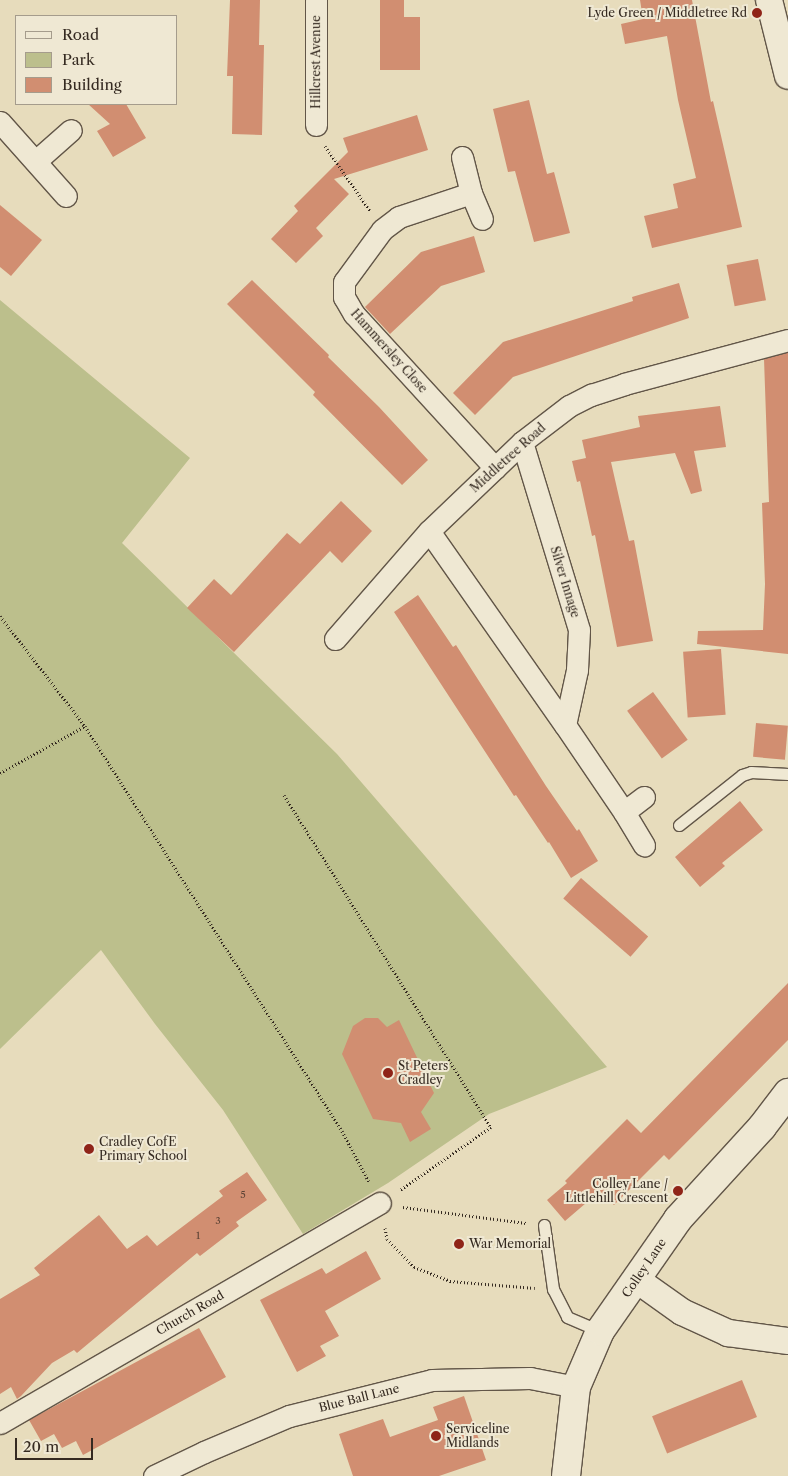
<!DOCTYPE html>
<html>
<head>
<meta charset="utf-8">
<style>
  body { margin:0 }
  #map { position:relative; width:788px; height:1476px; overflow:hidden; background:#e7dcbc; font-family:"Libre Caslon Text",serif }
  div>[style] { position:absolute }
  [style*='--x'] { left:calc(var(--x)*1px); top:calc(var(--y)*1px); width:calc(var(--w)*1px); rotate:calc(var(--a)*1deg) }
  .green>* { inset:0; background:#bcbf8c }
  .building>* { inset:0; background:#d18e71; transform-origin:0 0 }
  .path>* { height:3px; margin-top:-1.5px; transform-origin:0; background:repeating-linear-gradient(90deg,#352a21 0 1px,transparent 0 3.5px) }
  .roads { filter:drop-shadow(1px 0 #625648) drop-shadow(-1px 0 #625648) drop-shadow(0 1px #625648) drop-shadow(0 -1px #625648) }
  .service>* { height:11px; margin:-5.5px; padding:0 5.5px; transform-origin:5.5px; border-radius:5.5px; background:#efe8d3 }
  .minor>* { height:21px; margin:-10.5px; padding:0 10.5px; transform-origin:10.5px; border-radius:10.5px; background:#efe8d3 }
  .tertiary>* { height:26px; margin:-13px; padding:0 13px; transform-origin:13px; border-radius:13px; background:#efe8d3 }
  .secondary>* { height:28px; margin:-14px; padding:0 14px; transform-origin:14px; border-radius:14px; background:#efe8d3 }
  .dots>* { width:14px; height:14px; translate:-50% -50%; box-sizing:border-box; border:2px solid #efe8d3; border-radius:50% }
  span { translate:-50% -50%; white-space:nowrap; text-align:center; line-height:1.15; -webkit-text-stroke:4px #efe8d3; paint-order:stroke }
  .number-label { font-size:10px; color:#5c4335 }
  .number-label span { -webkit-text-stroke-width:0 }
  .poi-label { font-size:12px; color:#352a21 }
  .right { translate:-100% -50%; text-align:right }
  .left { translate:0 -50%; text-align:left }
  .street-label { font-size:12px; color:#352a21 }
  .legend { position:absolute; left:15px; top:15px; width:162px; height:90px; box-sizing:border-box; background:#efe8d3; border:1px solid #a59c8c; margin:0; padding:6px 9px; list-style:none; font-size:15px; color:#352a21 }
  .legend li { display:flex; align-items:center; gap:10px; height:25px }
  .legend b { width:25px; border:1px solid #a59c8c }
  .scale { position:absolute; left:15px; top:1438px; width:78px; height:22px; box-sizing:border-box; border:2px solid #352a21; border-top:0; padding-left:6px; font-size:15px; line-height:18px; white-space:nowrap; color:#352a21; -webkit-text-stroke:4px #efe8d3; paint-order:stroke }
</style>
</head>
<body>
<div id="map">
  <div class="green">
    <i style="clip-path:polygon(0 300px,190px 458px,122px 543px,337px 754px,607px 1067px,489px 1114px,388px 1183px,303px 1234px,223px 1110px,155px 1024px,101px 950px,0 1049px)"></i>
  </div>
  <div class="building">
    <i style="clip-path:polygon(230px 0,260px 0,259px 45px,264px 45px,262px 135px,232px 134px,233px 76px,227px 76px)"></i>
    <i style="clip-path:polygon(380px 0,404px 0,404px 17px,420px 17px,420px 70px,380px 70px)"></i>
    <i style="clip-path:polygon(640px 0,692px 0,711px 102px,713px 101px,742px 227px,652px 248px,644px 216px,678px 208px,673px 184px,696px 178px,678px 100px,667px 36px,625px 44px,621px 24px,643px 19px)"></i>
    <i style="clip-path:polygon(529px 100px,547px 174px,554px 172px,570px 233px,534px 242px,515px 171px,508px 172px,493px 109px)"></i>
    <i style="clip-path:polygon(88px 104px,126px 104px,146px 138px,113px 157px,97px 131px,110px 124px)"></i>
    <i style="clip-path:polygon(417px 115px,428px 150px,334px 179px,349px 194px,316px 228px,323px 236px,296px 263px,271px 239px,298px 211px,294px 206px,348px 152px,343px 138px)"></i>
    <i style="clip-path:polygon(0 205px,42px 240px,11px 276px,0 267px)"></i>
    <i style="clip-path:polygon(474px 236px,485px 272px,441px 286px,390px 334px,365px 307px,421px 252px)"></i>
    <i style="left:758px;top:259px;width:42px;height:32px;rotate:79deg"></i>
    <i style="clip-path:polygon(252px 280px,329px 355px,328px 357px,379px 407px,428px 460px,402px 485px,313px 395px,315px 392px,227px 304px)"></i>
    <i style="clip-path:polygon(679px 283px,689px 318px,513px 377px,475px 415px,453px 393px,503px 342px,633px 301px,632px 297px)"></i>
    <i style="clip-path:polygon(786px 353px,788px 353px,788px 654px,697px 644px,698px 631px,763px 630px,765px 584px,762px 503px,769px 502px,764px 359px)"></i>
    <i style="clip-path:polygon(720px 406px,726px 447px,694px 451px,702px 491px,691px 494px,675px 453px,611px 462px,629px 541px,634px 540px,653px 641px,617px 647px,595px 535px,592px 536px,580px 481px,577px 482px,572px 461px,586px 458px,582px 440px,640px 427px,638px 416px)"></i>
    <i style="clip-path:polygon(341px 501px,372px 531px,342px 563px,330px 551px,234px 652px,187px 608px,214px 579px,231px 595px,287px 533px,300px 544px)"></i>
    <i style="clip-path:polygon(418px 595px,453px 647px,456px 645px,546px 786px,577px 831px,579px 829px,598px 861px,571px 878px,549px 842px,548px 843px,516px 795px,514px 796px,394px 612px)"></i>
    <i style="left:721px;top:649px;width:66px;height:38px;rotate:86deg"></i>
    <i style="left:653px;top:692px;width:59px;height:32px;rotate:54deg"></i>
    <i style="left:756px;top:723px;width:32px;height:34px;rotate:5deg"></i>
    <i style="clip-path:polygon(740px 801px,763px 830px,722px 863px,725px 866px,700px 887px,675px 857px)"></i>
    <i style="left:581px;top:878px;width:89px;height:27px;rotate:41deg"></i>
    <i style="clip-path:polygon(788px 983px,788px 1040px,669px 1160px,664px 1155px,614px 1205px,600px 1191px,565px 1221px,547px 1200px,567px 1183px,565px 1181px,627px 1119px,641px 1133px)"></i>
    <i style="clip-path:polygon(365px 1018px,378px 1018px,387px 1027px,399px 1020px,434px 1093px,421px 1112px,431px 1129px,410px 1142px,401px 1123px,373px 1119px,342px 1054px,353px 1026px)"></i>
    <i style="clip-path:polygon(247px 1172px,267px 1200px,236px 1222px,239px 1226px,200px 1256px,197px 1253px,77px 1353px,74px 1350px,52px 1363px,21px 1396px,17px 1399px,11px 1387px,0 1394px,0 1299px,40px 1275px,34px 1268px,99px 1215px,127px 1249px,147px 1235px,157px 1246px,223px 1196px,219px 1191px)"></i>
    <i style="clip-path:polygon(366px 1251px,381px 1279px,325px 1311px,339px 1336px,320px 1346px,326px 1356px,297px 1372px,260px 1300px,322px 1268px,326px 1274px)"></i>
    <i style="clip-path:polygon(199px 1328px,226px 1377px,83px 1455px,76px 1441px,62px 1448px,54px 1434px,41px 1441px,29px 1420px)"></i>
    <i style="left:742px;top:1380px;width:40px;height:97px;rotate:68deg"></i>
    <i style="clip-path:polygon(464px 1396px,486px 1460px,439px 1476px,353px 1476px,339px 1434px,383px 1419px,390px 1437px,438px 1420px,433px 1407px)"></i>
  </div>
  <div class="path">
    <i style="--x:325;--y:146;--w:79;--a:55.3"></i>
    <i style="--x:0;--y:616;--w:139;--a:52.3"></i>
    <i style="--x:0;--y:773;--w:97;--a:-28.9"></i>
    <i style="--x:85;--y:726;--w:480;--a:57.6"></i>
    <i style="--x:342;--y:1131;--w:58;--a:62.1"></i>
    <i style="--x:284;--y:795;--w:391;--a:58.1"></i>
    <i style="--x:491;--y:1127;--w:111;--a:145.3"></i>
    <i style="--x:403;--y:1207;--w:124;--a:7.4"></i>
    <i style="--x:385;--y:1228;--w:11;--a:80"></i>
    <i style="--x:387;--y:1239;--w:39;--a:46"></i>
    <i style="--x:414;--y:1267;--w:39;--a:21"></i>
    <i style="--x:450;--y:1281;--w:85;--a:4.7"></i>
  </div>
  <div class="roads">
    <div class="service">
      <i style="--x:679;--y:825;--w:80;--a:-38.4"></i>
      <i style="--x:742;--y:775;--w:9;--a:-18"></i>
      <i style="--x:751;--y:772;--w:37;--a:3"></i>
      <i style="--x:544;--y:1225;--w:65;--a:82"></i>
      <i style="--x:553;--y:1289;--w:31;--a:63"></i>
      <i style="--x:567;--y:1317;--w:36;--a:23"></i>
    </div>
    <div class="minor">
      <i style="--x:316;--y:0;--w:125;--a:90"></i>
      <i style="--x:0;--y:122;--w:99;--a:48.3"></i>
      <i style="--x:462;--y:157;--w:37;--a:76"></i>
      <i style="--x:471;--y:193;--w:76;--a:161.6"></i>
      <i style="--x:399;--y:217;--w:21;--a:143"></i>
      <i style="--x:382;--y:230;--w:64;--a:126.2"></i>
      <i style="--x:344;--y:282;--w:15;--a:90"></i>
      <i style="--x:344;--y:297;--w:20;--a:60"></i>
      <i style="--x:354;--y:314;--w:209;--a:47.5"></i>
      <i style="--x:37;--y:160;--w:45;--a:-41.4"></i>
      <i style="--x:471;--y:193;--w:28;--a:67"></i>
      <i style="--x:522;--y:442;--w:196;--a:73.1"></i>
      <i style="--x:579;--y:630;--w:40;--a:92.9"></i>
      <i style="--x:577;--y:670;--w:56;--a:102.3"></i>
      <i style="--x:565;--y:725;--w:105;--a:55.9"></i>
      <i style="--x:624;--y:812;--w:39;--a:59"></i>
      <i style="--x:429;--y:531;--w:237;--a:55"></i>
      <i style="--x:335;--y:639;--w:143;--a:-49"></i>
      <i style="--x:429;--y:531;--w:129;--a:-43.7"></i>
      <i style="--x:522;--y:442;--w:59;--a:-37.5"></i>
      <i style="--x:569;--y:406;--w:25;--a:-27"></i>
      <i style="--x:591;--y:395;--w:35;--a:-18"></i>
      <i style="--x:624;--y:384;--w:170;--a:-15"></i>
      <i style="--x:624;--y:812;--w:25;--a:-37"></i>
      <i style="--x:0;--y:1423;--w:439;--a:-30.1"></i>
      <i style="--x:154;--y:1476;--w:55;--a:-25.6"></i>
      <i style="--x:204;--y:1452;--w:92;--a:-23"></i>
      <i style="--x:289;--y:1416;--w:147;--a:-14.1"></i>
      <i style="--x:432;--y:1380;--w:98;--a:-1.2"></i>
      <i style="--x:530;--y:1378;--w:47;--a:11.1"></i>
    </div>
    <div class="tertiary">
      <i style="--x:769;--y:0;--w:78;--a:76"></i>
      <i style="--x:637;--y:1280;--w:55;--a:35.4"></i>
      <i style="--x:682;--y:1312;--w:51;--a:24.5"></i>
      <i style="--x:728;--y:1333;--w:61;--a:7.6"></i>
    </div>
    <div class="secondary">
      <i style="--x:566;--y:1476;--w:90;--a:-83.6"></i>
      <i style="--x:576;--y:1387;--w:61;--a:-66.8"></i>
      <i style="--x:600;--y:1331;--w:136;--a:-55.1"></i>
      <i style="--x:678;--y:1219;--w:125;--a:-47.6"></i>
      <i style="--x:762;--y:1127;--w:43;--a:-52.6"></i>
    </div>
  </div>
  <div class="dots">
    <i style="left:757px;top:13px;background:#8f2418"></i>
    <i style="left:388px;top:1073px;background:#8f2418"></i>
    <i style="left:89px;top:1149px;background:#8f2418"></i>
    <i style="left:678px;top:1191px;background:#8f2418"></i>
    <i style="left:459px;top:1244px;background:#8f2418"></i>
    <i style="left:436px;top:1436px;background:#8f2418"></i>
  </div>
  <div class="number-label">
    <span style="left:243px;top:1195px">5</span>
    <span style="left:218px;top:1221px">3</span>
    <span style="left:198px;top:1236px">1</span>
  </div>
  <div class="poi-label">
    <span class="right" style="left:747px;top:13px">Lyde Green / Middletree Rd</span>
    <span class="left" style="left:398px;top:1073px">St Peters<br>Cradley</span>
    <span class="left" style="left:99px;top:1149px">Cradley CofE<br>Primary School</span>
    <span class="right" style="left:668px;top:1191px">Colley Lane /<br>Littlehill Crescent</span>
    <span class="left" style="left:469px;top:1244px">War Memorial</span>
    <span class="left" style="left:446px;top:1436px">Serviceline<br>Midlands</span>
  </div>
  <div class="street-label">
    <span style="left:316px;top:62px;rotate:-90deg">Hillcrest Avenue</span>
    <span style="left:389px;top:351px;rotate:48deg">Hammersley Close</span>
    <span style="left:508px;top:458px;rotate:-42deg">Middletree Road</span>
    <span style="left:565px;top:582px;rotate:73deg">Silver Innage</span>
    <span style="left:644px;top:1268px;rotate:-56deg">Colley Lane</span>
    <span style="left:190px;top:1313px;rotate:-30deg">Church Road</span>
    <span style="left:359px;top:1398px;rotate:-14deg">Blue Ball Lane</span>
  </div>
  <ul class="legend">
  <li><b style="height:6px;background:#efe8d3"></b>Road</li>
  <li><b style="height:14px;background:#bcbf8c"></b>Park</li>
  <li><b style="height:14px;background:#d18e71"></b>Building</li>
  </ul>
  <div class="scale">20 m</div>
</div>
</body>
</html>
